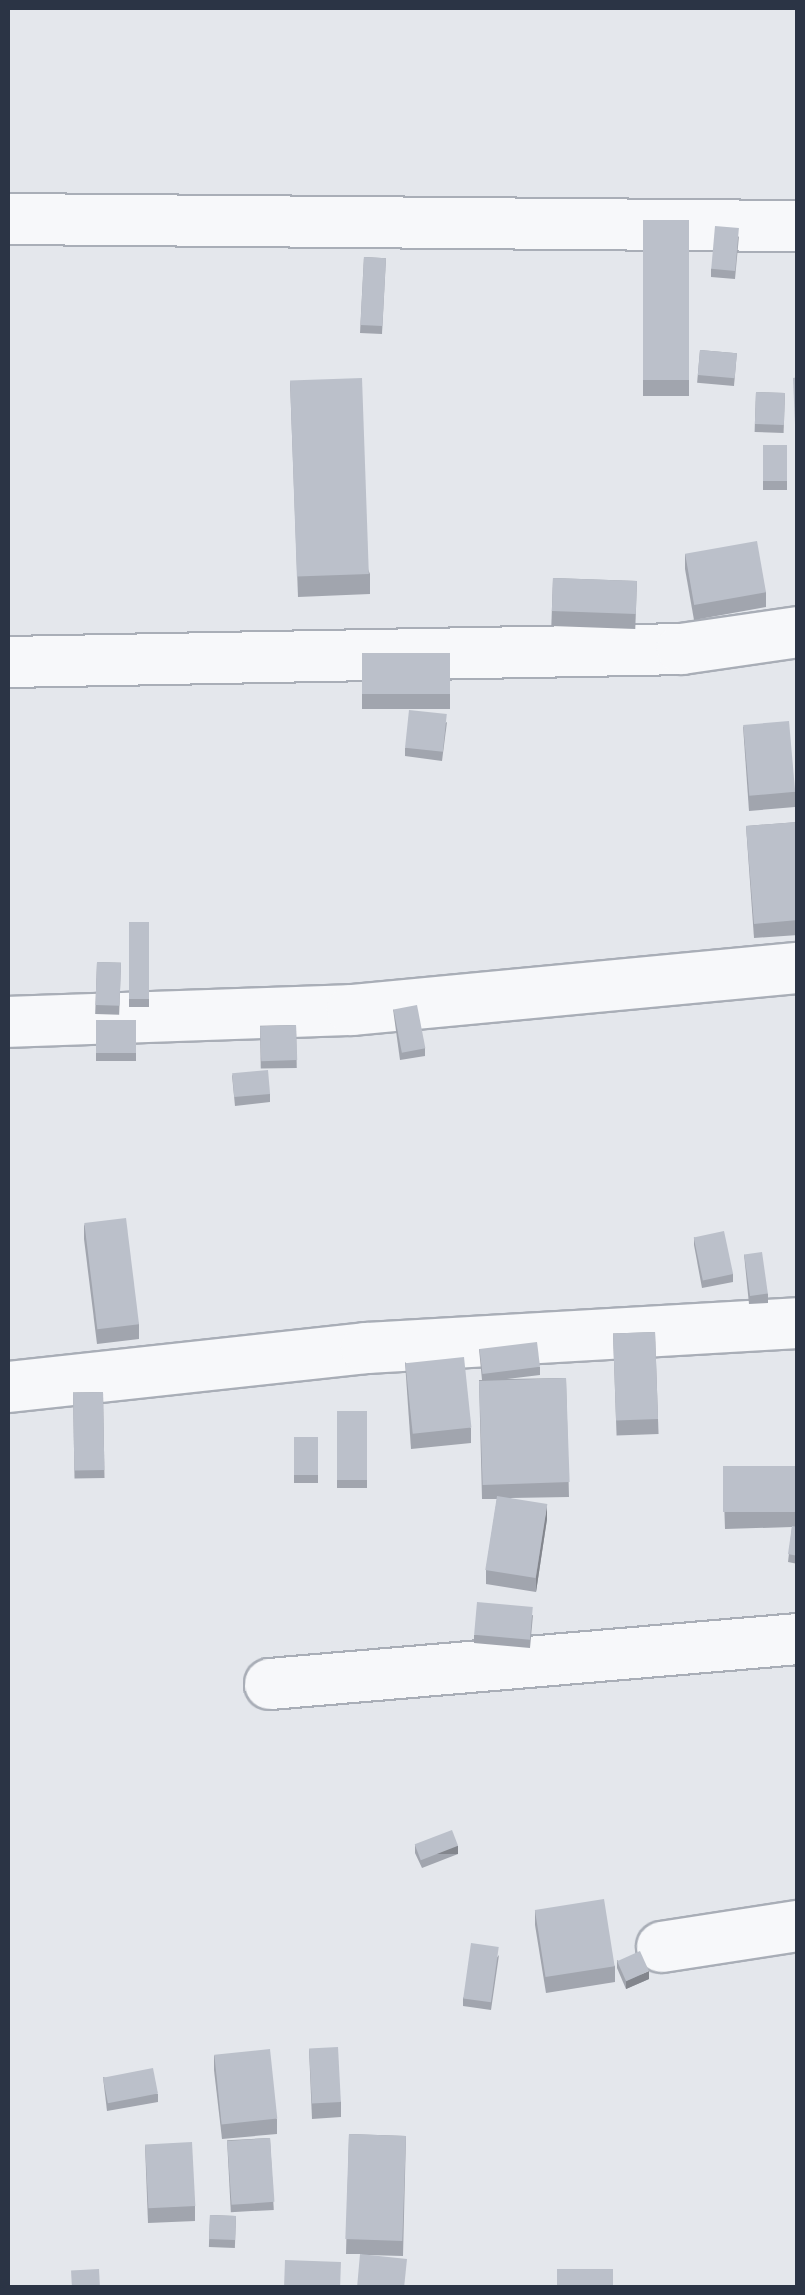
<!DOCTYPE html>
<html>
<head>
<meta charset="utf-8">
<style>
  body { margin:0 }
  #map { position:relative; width:805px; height:2295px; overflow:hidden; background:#e4e7ec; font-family:Cabin,sans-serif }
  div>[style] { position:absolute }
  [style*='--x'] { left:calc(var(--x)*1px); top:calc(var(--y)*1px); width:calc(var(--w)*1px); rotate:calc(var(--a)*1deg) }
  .roads { filter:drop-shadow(2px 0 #a9aeb7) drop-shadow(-2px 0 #a9aeb7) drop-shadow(0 2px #a9aeb7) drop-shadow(0 -2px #a9aeb7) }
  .street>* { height:50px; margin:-25px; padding:0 25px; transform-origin:25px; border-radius:25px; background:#f7f8fa }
  .wall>* { inset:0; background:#a1a5ae; transform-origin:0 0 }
  .shaded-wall>* { inset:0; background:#83868d; transform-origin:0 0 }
  .building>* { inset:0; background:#bbc0ca; transform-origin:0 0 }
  span { translate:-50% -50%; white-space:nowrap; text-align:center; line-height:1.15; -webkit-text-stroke:8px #f4f6f9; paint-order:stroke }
  .frame { position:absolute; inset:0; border:10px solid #2b3445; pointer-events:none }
</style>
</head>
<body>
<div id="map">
  <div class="roads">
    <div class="street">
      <i style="--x:8;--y:219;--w:790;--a:0.51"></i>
      <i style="--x:8;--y:662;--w:674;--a:-1.1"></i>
      <i style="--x:682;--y:649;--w:117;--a:-8.3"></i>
      <i style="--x:8;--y:1022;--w:344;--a:-2"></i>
      <i style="--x:352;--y:1010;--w:448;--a:-5.4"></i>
      <i style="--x:8;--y:1387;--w:360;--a:-6.2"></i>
      <i style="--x:366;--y:1348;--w:433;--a:-3.3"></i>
      <i style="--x:270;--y:1684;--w:530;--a:-4.87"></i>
      <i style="--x:662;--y:1947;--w:138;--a:-8.8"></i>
    </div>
  </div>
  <div class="wall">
    <i style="left:643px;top:220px;width:46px;height:176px"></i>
    <i style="clip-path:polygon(739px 236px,735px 279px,711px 277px,711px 269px)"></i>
    <i style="left:364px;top:257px;width:22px;height:76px;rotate:3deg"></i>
    <i style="left:700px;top:350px;width:37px;height:33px;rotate:5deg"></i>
    <i style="clip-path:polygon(290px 381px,370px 574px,370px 594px,298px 597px)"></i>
    <i style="left:756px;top:392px;width:29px;height:40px;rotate:2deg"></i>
    <i style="left:763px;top:445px;width:24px;height:45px"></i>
    <i style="clip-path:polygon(685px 554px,766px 592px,766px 607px,694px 620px,685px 569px)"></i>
    <i style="left:553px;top:578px;width:84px;height:48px;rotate:2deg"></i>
    <i style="left:362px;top:653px;width:88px;height:56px"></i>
    <i style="clip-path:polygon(447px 722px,442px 761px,405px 756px,405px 748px)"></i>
    <i style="clip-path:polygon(743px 726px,795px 792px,795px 807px,749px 811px)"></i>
    <i style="clip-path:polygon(798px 822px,798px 935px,754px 938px,746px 826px)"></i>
    <i style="left:129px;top:922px;width:20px;height:85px"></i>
    <i style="left:97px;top:962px;width:24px;height:52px;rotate:2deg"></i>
    <i style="clip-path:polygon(393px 1009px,425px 1048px,425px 1056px,400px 1060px)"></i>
    <i style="left:96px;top:1020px;width:40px;height:41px"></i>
    <i style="left:296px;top:1025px;width:43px;height:36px;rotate:89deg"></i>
    <i style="clip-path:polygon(232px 1075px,270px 1094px,270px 1102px,235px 1106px)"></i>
    <i style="clip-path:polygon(84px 1224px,139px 1324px,139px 1339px,97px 1344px,84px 1239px)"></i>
    <i style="clip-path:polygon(694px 1237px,733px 1274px,733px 1282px,702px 1288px,694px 1245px)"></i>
    <i style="clip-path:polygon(744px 1254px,768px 1294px,768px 1303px,749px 1304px)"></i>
    <i style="left:655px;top:1332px;width:102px;height:42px;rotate:88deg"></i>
    <i style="clip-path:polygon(479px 1349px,540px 1367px,540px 1375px,507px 1379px,566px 1378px,569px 1497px,510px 1498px,547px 1519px,536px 1592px,486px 1584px,486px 1570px,497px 1499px,482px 1499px,479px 1380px,482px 1380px)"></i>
    <i style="clip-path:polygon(405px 1362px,471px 1428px,471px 1443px,411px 1449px)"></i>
    <i style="left:103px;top:1392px;width:86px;height:30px;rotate:89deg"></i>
    <i style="left:337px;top:1411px;width:30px;height:77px"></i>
    <i style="left:294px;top:1437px;width:24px;height:46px"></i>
    <i style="clip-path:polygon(798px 1466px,798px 1564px,788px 1562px,792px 1527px,725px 1529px,723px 1469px)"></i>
    <i style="clip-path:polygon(533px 1615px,530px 1648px,474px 1643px,474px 1635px)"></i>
    <i style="clip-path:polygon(415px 1845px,458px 1854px,422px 1868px,415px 1853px)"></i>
    <i style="clip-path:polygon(535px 1910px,615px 1966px,615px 1982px,546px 1993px,535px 1925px)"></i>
    <i style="clip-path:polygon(499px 1955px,491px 2010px,463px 2006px,463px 1998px)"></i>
    <i style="clip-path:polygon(617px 1960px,649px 1979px,626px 1989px,617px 1968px)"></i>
    <i style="clip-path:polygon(309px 2049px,341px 2102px,341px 2117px,312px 2119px)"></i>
    <i style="clip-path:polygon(214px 2055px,277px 2119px,277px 2134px,222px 2139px,214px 2070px)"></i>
    <i style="clip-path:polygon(103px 2077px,158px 2094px,158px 2102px,107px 2111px)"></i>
    <i style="clip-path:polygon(349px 2134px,406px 2136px,403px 2256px,366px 2255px,407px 2274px,360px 2254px,346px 2254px)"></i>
    <i style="left:270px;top:2138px;width:72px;height:43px;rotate:87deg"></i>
    <i style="clip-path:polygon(145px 2145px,195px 2206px,195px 2221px,148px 2223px)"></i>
    <i style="left:210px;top:2215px;width:26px;height:32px;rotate:2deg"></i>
  </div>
  <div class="shaded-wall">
    <i style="clip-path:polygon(547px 1504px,547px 1519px,536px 1592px,536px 1577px)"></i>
    <i style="left:458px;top:1846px;width:8px;height:39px;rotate:90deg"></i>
    <i style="clip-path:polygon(649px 1971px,649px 1979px,626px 1989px,626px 1981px)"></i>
  </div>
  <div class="building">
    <i style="left:643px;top:220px;width:46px;height:160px"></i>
    <i style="left:715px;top:226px;width:24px;height:43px;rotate:5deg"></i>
    <i style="left:364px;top:257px;width:22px;height:68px;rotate:3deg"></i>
    <i style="left:700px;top:350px;width:37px;height:25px;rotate:5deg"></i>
    <i style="clip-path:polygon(798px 377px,798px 446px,796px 447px,793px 378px)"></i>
    <i style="left:362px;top:378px;width:196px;height:72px;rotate:88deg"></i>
    <i style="left:756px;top:392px;width:29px;height:32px;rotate:2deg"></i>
    <i style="left:763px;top:445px;width:24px;height:36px"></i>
    <i style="left:757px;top:541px;width:52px;height:73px;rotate:80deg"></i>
    <i style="left:553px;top:578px;width:84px;height:33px;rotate:2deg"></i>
    <i style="left:362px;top:653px;width:88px;height:41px"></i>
    <i style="left:409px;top:710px;width:38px;height:38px;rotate:6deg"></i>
    <i style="left:789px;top:721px;width:71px;height:46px;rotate:85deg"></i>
    <i style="clip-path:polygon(798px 822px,798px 920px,754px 924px,746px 826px)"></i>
    <i style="left:129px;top:922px;width:20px;height:77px"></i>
    <i style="left:97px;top:962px;width:24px;height:43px;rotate:2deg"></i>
    <i style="left:417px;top:1005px;width:44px;height:24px;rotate:79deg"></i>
    <i style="left:96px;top:1020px;width:40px;height:33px"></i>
    <i style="left:296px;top:1025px;width:35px;height:36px;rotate:88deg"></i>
    <i style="left:268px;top:1070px;width:24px;height:36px;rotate:85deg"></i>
    <i style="left:126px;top:1218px;width:107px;height:42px;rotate:83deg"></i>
    <i style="left:724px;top:1231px;width:44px;height:31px;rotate:78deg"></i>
    <i style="left:762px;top:1252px;width:42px;height:18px;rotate:82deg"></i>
    <i style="left:655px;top:1332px;width:87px;height:42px;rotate:88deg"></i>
    <i style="left:537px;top:1342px;width:25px;height:58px;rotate:83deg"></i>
    <i style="left:464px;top:1357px;width:71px;height:59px;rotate:84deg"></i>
    <i style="left:566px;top:1378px;width:104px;height:87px;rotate:88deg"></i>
    <i style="left:103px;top:1392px;width:78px;height:30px;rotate:89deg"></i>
    <i style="left:337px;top:1411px;width:30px;height:69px"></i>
    <i style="left:294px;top:1437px;width:24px;height:38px"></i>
    <i style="left:798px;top:1466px;width:46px;height:75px;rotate:90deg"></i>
    <i style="left:497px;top:1496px;width:51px;height:75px;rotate:9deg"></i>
    <i style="clip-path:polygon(792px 1526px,798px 1527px,798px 1556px,788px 1554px)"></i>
    <i style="left:477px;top:1602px;width:56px;height:33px;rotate:5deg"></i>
    <i style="left:452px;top:1830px;width:17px;height:40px;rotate:69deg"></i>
    <i style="left:604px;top:1899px;width:68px;height:70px;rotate:81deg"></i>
    <i style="left:471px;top:1943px;width:28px;height:56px;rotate:8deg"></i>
    <i style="left:640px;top:1951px;width:22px;height:25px;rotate:66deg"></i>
    <i style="left:338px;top:2047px;width:55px;height:29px;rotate:87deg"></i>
    <i style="left:270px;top:2049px;width:70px;height:56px;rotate:84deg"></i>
    <i style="left:153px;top:2068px;width:26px;height:51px;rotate:79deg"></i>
    <i style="left:349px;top:2134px;width:57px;height:105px;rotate:2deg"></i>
    <i style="left:270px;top:2138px;width:64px;height:43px;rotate:86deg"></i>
    <i style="left:192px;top:2142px;width:64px;height:47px;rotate:87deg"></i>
    <i style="left:210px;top:2215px;width:26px;height:24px;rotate:2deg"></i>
    <i style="clip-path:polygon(360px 2254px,407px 2259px,404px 2288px,357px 2288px)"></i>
    <i style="left:285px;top:2260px;width:56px;height:28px;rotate:2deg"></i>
    <i style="left:99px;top:2269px;width:19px;height:28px;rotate:87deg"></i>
    <i style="left:613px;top:2269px;width:19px;height:56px;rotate:90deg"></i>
  </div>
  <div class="frame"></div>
</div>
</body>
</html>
